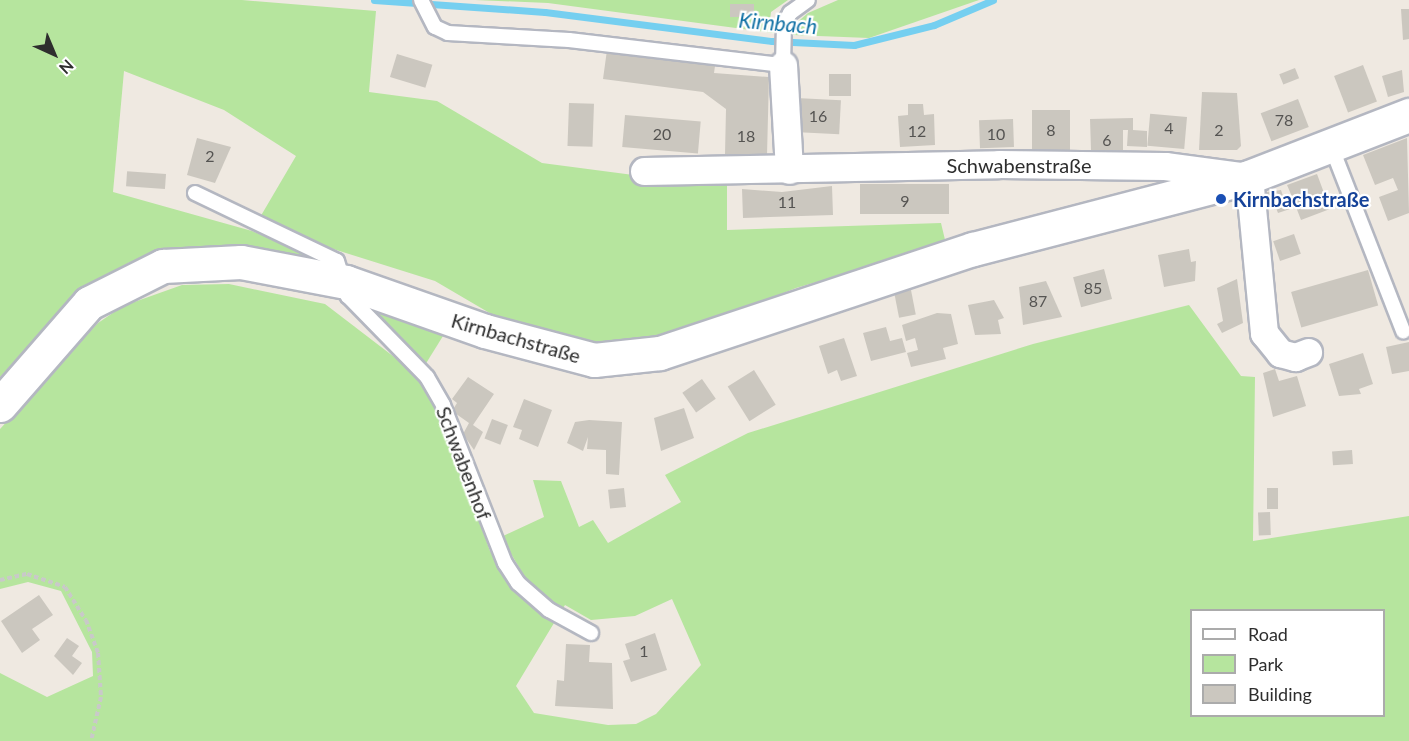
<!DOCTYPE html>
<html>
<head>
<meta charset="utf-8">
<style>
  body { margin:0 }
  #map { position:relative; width:1409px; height:741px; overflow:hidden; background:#efe9e1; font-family:Lato,sans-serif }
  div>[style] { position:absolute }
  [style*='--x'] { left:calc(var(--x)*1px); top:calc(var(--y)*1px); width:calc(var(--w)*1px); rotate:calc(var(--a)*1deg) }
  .green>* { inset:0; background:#b6e59e }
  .stream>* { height:7px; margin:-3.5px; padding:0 3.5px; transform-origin:3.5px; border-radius:3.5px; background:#75cff0 }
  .building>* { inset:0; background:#cbc7bf; transform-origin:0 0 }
  .path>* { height:4px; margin-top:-2px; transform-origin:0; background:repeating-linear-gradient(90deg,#c9c9c9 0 4.5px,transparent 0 7.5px) }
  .roads { filter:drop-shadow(2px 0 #b4b7c1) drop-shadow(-2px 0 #b4b7c1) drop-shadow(0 2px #b4b7c1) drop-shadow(0 -2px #b4b7c1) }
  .lane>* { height:14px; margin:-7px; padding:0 7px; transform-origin:7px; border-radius:7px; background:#fff }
  .street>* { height:27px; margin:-13.5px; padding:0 13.5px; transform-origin:13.5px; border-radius:13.5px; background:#fff }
  .secondary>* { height:33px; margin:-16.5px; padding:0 16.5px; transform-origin:16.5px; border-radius:16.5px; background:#fff }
  .dots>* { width:16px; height:16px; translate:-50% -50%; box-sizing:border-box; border:3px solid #fff; border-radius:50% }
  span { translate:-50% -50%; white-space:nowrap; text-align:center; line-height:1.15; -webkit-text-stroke:4.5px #fff; paint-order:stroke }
  .number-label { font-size:16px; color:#555452 }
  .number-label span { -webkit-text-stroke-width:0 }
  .street-label { font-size:20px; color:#2e2e2e }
  .transit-label { font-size:20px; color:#164399; font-weight:700 }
  .left { translate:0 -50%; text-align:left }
  .water-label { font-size:21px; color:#0d6fa3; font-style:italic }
  .legend { position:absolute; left:1190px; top:609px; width:195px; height:108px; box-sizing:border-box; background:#fff; border:2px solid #ababab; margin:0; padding:8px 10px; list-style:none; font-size:18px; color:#2e2e2e }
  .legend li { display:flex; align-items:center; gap:12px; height:30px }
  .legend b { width:30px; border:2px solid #ababab }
  .north { position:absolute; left:24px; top:24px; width:60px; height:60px; -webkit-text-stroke:4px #fff; paint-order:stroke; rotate:136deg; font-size:16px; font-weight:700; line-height:24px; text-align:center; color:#2e2e2e }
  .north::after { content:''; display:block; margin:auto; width:21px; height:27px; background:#2e2e2e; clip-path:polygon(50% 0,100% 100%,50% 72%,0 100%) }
</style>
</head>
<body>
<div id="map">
  <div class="green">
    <i style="clip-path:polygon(0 0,242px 0,376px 11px,369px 92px,437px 101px,542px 163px,641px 176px,727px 179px,727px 230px,941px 223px,946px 244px,796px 288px,702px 325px,628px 344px,591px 345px,549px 338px,493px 315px,435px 281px,295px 237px,259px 219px,296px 156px,224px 110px,124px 71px,113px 192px,252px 231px,328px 263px,202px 247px,130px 262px,81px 290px,0 377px)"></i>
    <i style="clip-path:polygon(475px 0,788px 0,771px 12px,770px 20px,781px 34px,548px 3px)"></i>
    <i style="clip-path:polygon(838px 0,979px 0,869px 38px,793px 35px,794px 25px,808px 13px)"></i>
    <i style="clip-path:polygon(evenodd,229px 284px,325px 304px,419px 376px,439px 410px,490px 551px,504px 575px,554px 623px,516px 686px,534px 713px,608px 725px,636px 724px,656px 714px,701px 665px,672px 599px,635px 616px,591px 620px,565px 605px,560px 613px,529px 584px,501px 537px,544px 517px,533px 480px,561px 481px,579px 527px,593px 520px,608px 543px,681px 502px,665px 475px,748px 433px,1033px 344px,1189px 305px,1241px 376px,1255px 377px,1253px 541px,1409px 516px,1409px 741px,0 741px,0 673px,47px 697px,93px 676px,92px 652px,61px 591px,28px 582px,0 589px,0 429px,98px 323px,123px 306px,182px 285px,229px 284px,1192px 610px,1384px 610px,1384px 716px,1192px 716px,1192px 610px)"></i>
    <i style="clip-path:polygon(370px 309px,443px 336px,425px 365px,369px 313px)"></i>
  </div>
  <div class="stream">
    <i style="--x:374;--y:0;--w:171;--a:4"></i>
    <i style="--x:545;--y:12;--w:229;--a:7.3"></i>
    <i style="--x:772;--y:41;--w:82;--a:2.8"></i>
    <i style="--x:854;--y:45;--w:82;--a:-14"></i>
    <i style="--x:934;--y:25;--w:64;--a:-23"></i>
  </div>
  <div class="building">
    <i style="left:730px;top:4px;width:24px;height:13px"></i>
    <i style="clip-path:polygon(1401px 9px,1409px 9px,1409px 39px,1403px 40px)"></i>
    <i style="clip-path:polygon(607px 50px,715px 66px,714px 73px,769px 77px,767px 155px,725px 154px,726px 109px,703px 92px,603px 79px)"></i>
    <i style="left:397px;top:54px;width:37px;height:24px;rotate:17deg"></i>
    <i style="left:1363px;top:65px;width:39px;height:31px;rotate:69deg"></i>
    <i style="left:1295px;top:68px;width:11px;height:17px;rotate:68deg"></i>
    <i style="clip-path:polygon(1402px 70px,1404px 92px,1388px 97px,1382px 76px)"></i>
    <i style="left:829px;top:74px;width:22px;height:22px"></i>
    <i style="clip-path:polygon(1202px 92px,1237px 93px,1241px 146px,1237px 150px,1199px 150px)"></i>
    <i style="left:796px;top:98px;width:45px;height:34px;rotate:3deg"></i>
    <i style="left:1298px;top:99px;width:30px;height:40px;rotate:69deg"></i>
    <i style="left:569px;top:103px;width:25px;height:43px;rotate:2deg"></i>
    <i style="clip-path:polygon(908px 104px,923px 104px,924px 115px,934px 114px,935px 145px,900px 147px,898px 116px,908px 115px)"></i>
    <i style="left:1032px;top:110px;width:38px;height:40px"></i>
    <i style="left:625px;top:115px;width:76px;height:32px;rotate:5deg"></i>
    <i style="left:1187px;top:117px;width:32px;height:37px;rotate:95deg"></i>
    <i style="clip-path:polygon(1133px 118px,1133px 130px,1147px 131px,1147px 147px,1127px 146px,1128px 130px,1123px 130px,1123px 150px,1091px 150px,1090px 119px)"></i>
    <i style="left:1013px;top:119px;width:28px;height:34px;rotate:88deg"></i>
    <i style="clip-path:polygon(197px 138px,231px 147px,215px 183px,187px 175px)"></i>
    <i style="clip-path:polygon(1407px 138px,1409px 213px,1388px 221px,1379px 197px,1398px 190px,1393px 178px,1375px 185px,1363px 155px)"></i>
    <i style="left:166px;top:174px;width:15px;height:39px;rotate:94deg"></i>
    <i style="clip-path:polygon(1317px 174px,1330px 209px,1301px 220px,1296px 207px,1278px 213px,1274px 203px,1265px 206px,1259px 193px,1281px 190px,1285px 202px,1293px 199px,1287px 185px)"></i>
    <i style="left:949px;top:184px;width:30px;height:89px;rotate:90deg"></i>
    <i style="clip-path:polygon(832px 186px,833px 215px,743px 218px,742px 189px,782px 192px)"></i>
    <i style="left:1294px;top:234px;width:21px;height:22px;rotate:71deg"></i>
    <i style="clip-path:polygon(1189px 249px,1191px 262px,1196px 261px,1195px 281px,1164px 287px,1158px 255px)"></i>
    <i style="left:1104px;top:269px;width:31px;height:32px;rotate:75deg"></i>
    <i style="left:1368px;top:270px;width:37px;height:80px;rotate:74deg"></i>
    <i style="clip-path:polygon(1237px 279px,1243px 323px,1222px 333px,1217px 324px,1223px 321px,1217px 288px)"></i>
    <i style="clip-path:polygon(1046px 281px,1062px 317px,1023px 325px,1019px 287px)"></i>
    <i style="left:911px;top:290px;width:25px;height:17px;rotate:79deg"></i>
    <i style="clip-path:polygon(994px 300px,1004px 318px,998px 320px,1001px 334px,975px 335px,968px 305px)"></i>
    <i style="clip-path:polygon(937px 313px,951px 314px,958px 344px,943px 348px,946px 359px,911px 367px,907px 353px,918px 350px,915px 338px,906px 341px,902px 325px)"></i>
    <i style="clip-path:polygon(886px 327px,890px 341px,902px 338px,906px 352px,871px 361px,863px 333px)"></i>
    <i style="clip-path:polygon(844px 338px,857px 376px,841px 381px,837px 370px,828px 374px,819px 346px)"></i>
    <i style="clip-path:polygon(1409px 342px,1409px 371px,1392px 374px,1386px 347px)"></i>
    <i style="clip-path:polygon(1363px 353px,1373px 384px,1359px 389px,1361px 394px,1339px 396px,1329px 364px)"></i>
    <i style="clip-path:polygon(1275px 369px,1279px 381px,1297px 376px,1306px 406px,1273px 417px,1263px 373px)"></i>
    <i style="left:754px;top:370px;width:41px;height:31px;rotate:58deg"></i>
    <i style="clip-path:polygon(468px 377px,494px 394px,473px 425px,483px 432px,474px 450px,463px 434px,469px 423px,452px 411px,457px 403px,452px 399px)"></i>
    <i style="left:702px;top:379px;width:24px;height:24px;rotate:55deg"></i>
    <i style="clip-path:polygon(524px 399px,552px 410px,538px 447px,519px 439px,522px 430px,513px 427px)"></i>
    <i style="clip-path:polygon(684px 408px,694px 438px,661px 451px,654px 418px)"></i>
    <i style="left:492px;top:419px;width:17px;height:21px;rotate:21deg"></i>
    <i style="clip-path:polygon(589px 420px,622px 422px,619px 475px,606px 474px,606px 450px,587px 449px,588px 437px,583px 451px,567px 443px,575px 422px)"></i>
    <i style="left:1352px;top:450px;width:14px;height:20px;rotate:86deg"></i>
    <i style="left:624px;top:488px;width:19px;height:16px;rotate:84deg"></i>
    <i style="left:1267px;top:488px;width:11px;height:21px"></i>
    <i style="left:1270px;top:512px;width:23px;height:12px;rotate:88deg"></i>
    <i style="clip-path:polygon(39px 595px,53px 615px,32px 629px,40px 640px,22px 653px,1px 621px)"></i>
    <i style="clip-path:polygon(655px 633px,667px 670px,631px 682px,623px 661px,630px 659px,625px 644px)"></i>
    <i style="clip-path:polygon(67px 638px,79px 646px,72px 656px,82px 663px,73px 675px,54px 656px)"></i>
    <i style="clip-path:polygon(566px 644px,590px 645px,589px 662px,612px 663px,613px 709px,555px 706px,557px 680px,564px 681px)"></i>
  </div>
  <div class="path">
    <i style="--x:0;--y:580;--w:28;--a:-13"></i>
    <i style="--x:27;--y:574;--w:40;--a:18.9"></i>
    <i style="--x:65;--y:587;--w:39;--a:58"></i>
    <i style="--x:86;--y:620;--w:35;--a:70"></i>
    <i style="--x:98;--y:653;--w:44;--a:86.1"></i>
    <i style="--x:101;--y:697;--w:45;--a:102.8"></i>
  </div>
  <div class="roads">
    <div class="lane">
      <i style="--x:421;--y:0;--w:30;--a:63"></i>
      <i style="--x:435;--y:27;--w:14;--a:25"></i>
      <i style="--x:448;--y:33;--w:121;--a:3.3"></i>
      <i style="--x:569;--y:40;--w:215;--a:6.7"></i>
      <i style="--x:783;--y:65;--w:41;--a:-88.6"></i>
      <i style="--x:784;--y:24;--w:13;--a:-61"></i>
      <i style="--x:790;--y:13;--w:22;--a:-36"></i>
      <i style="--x:1331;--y:146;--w:199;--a:68.7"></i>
      <i style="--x:195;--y:193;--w:157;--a:25.6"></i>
      <i style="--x:337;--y:261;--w:37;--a:73"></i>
      <i style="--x:348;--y:296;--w:113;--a:45.7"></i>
      <i style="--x:427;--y:377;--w:32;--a:60"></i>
      <i style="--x:443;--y:405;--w:170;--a:68.6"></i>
      <i style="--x:505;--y:563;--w:24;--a:57"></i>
      <i style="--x:518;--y:583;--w:41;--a:41.1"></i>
      <i style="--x:549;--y:610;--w:48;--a:28.7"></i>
    </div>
    <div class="street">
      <i style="--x:783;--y:65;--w:105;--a:86.7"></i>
      <i style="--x:644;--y:171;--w:355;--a:-1.1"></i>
      <i style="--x:999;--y:164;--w:166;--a:0.7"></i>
      <i style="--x:1165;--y:166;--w:85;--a:7.5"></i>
      <i style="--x:1249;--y:177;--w:157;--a:84.5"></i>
      <i style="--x:1264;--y:333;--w:26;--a:51"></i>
      <i style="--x:1280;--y:353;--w:16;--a:15"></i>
      <i style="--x:1295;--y:357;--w:14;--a:-21"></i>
    </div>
    <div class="secondary">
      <i style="--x:0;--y:405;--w:135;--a:-48.9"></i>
      <i style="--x:89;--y:303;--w:83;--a:-26.6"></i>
      <i style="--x:163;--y:266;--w:78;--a:-2.9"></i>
      <i style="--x:241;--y:262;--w:107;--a:10.8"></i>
      <i style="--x:346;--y:282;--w:147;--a:19.4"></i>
      <i style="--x:485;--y:331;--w:113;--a:14.9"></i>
      <i style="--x:594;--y:360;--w:66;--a:-6.1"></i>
      <i style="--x:660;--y:353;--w:330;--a:-18.4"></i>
      <i style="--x:973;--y:249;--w:285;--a:-14.6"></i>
      <i style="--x:1249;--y:177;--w:172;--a:-21.2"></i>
    </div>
  </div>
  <div class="dots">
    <i style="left:1221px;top:199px;background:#1a4fb4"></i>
  </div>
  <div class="number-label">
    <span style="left:818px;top:116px">16</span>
    <span style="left:1284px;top:120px">78</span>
    <span style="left:1169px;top:128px">4</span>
    <span style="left:1051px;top:130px">8</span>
    <span style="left:1219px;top:130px">2</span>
    <span style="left:917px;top:131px">12</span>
    <span style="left:662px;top:134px">20</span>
    <span style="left:996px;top:134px">10</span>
    <span style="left:746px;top:136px">18</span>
    <span style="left:1107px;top:140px">6</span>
    <span style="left:210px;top:156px">2</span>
    <span style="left:905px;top:201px">9</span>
    <span style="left:787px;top:202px">11</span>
    <span style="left:1093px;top:288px">85</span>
    <span style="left:1038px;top:301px">87</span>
    <span style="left:644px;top:651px">1</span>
  </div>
  <div class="street-label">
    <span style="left:1019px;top:165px">Schwabenstraße</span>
    <span style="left:516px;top:338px;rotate:16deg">Kirnbachstraße</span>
    <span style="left:464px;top:463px;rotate:69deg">Schwabenhof</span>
  </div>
  <div class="transit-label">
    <span class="left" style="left:1233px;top:199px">Kirnbachstraße</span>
  </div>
  <div class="water-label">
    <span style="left:778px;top:23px;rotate:5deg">Kirnbach</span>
  </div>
  <ul class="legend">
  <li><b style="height:8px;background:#fff"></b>Road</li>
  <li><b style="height:16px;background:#b6e59e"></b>Park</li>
  <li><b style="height:16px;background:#cbc7bf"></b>Building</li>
  </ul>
  <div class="north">N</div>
</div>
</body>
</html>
